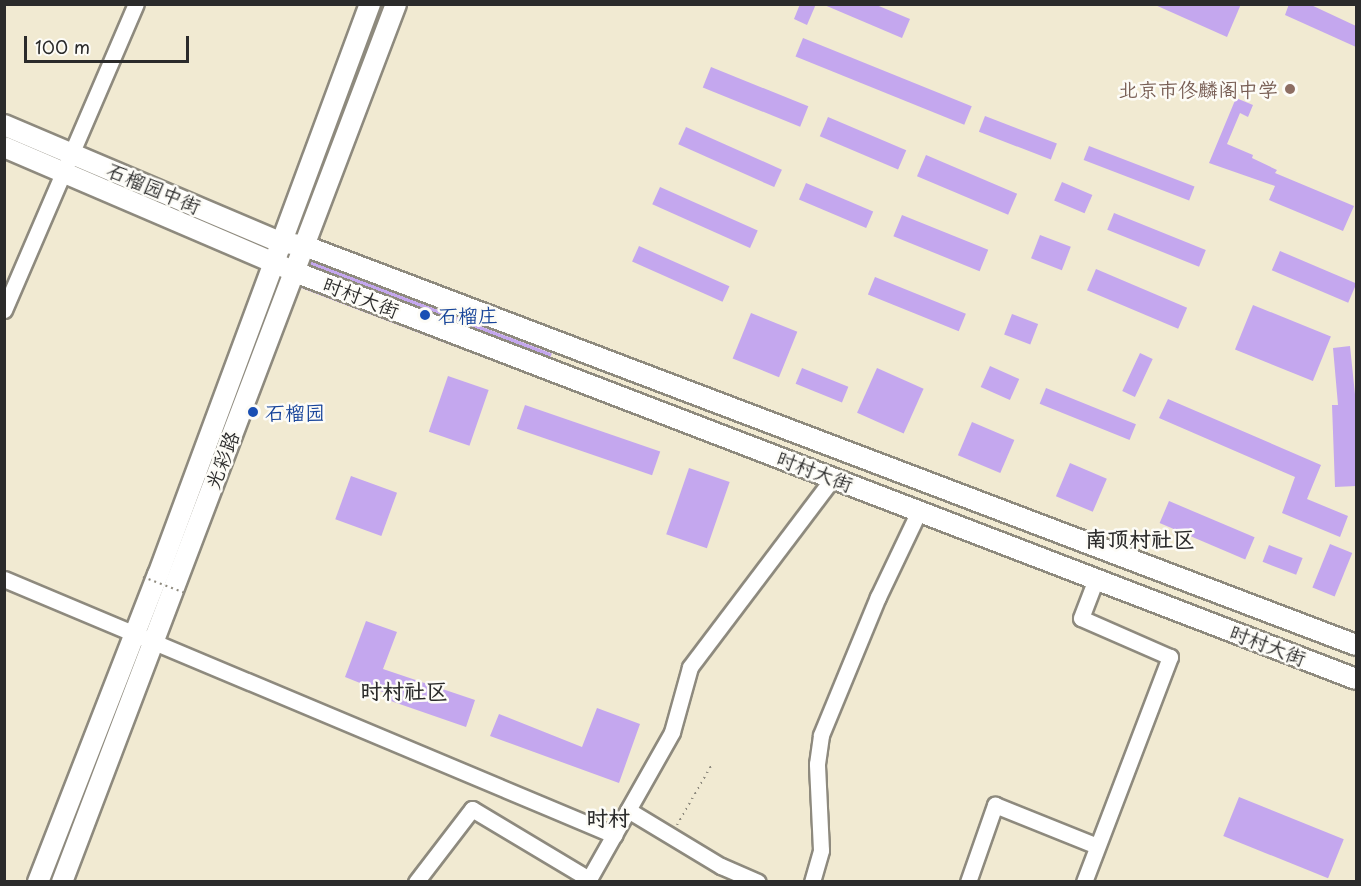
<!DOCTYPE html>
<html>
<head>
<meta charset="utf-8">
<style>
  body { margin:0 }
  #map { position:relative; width:1361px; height:886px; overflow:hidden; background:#f1ead2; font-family:"Playpen Sans","LXGW WenKai TC",sans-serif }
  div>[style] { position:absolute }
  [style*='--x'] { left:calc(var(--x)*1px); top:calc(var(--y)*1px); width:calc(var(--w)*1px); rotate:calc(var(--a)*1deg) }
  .building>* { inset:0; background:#c4a7ee; transform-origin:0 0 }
  .path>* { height:2px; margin-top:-1px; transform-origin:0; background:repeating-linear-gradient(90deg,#8e8a7e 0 1.5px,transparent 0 6px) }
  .roads { filter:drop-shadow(2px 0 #8e8a7e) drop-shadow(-2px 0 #8e8a7e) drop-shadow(0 2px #8e8a7e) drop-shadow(0 -2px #8e8a7e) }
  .minor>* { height:15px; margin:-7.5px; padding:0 7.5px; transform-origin:7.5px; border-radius:7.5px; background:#fff }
  .major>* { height:20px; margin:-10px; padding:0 10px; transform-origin:10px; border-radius:10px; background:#fff }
  .path-bridge>* { height:2px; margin-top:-1px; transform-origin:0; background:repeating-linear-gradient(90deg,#8e8a7e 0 1.5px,transparent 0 6px) }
  .dots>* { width:16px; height:16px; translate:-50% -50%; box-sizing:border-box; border:3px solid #fdfcf7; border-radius:50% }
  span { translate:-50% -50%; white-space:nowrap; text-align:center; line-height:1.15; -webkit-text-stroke:5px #fdfcf7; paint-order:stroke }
  .education-label { font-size:20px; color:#785e54 }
  .right { translate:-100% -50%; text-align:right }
  .street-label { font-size:20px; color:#2b2b2b }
  .transit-label { font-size:20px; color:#164399 }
  .left { translate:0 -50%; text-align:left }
  .quarter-label { font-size:22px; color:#2b2b2b; font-weight:700 }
  .frame { position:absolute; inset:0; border:6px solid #2b2b2b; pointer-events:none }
  .scale { position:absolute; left:24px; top:36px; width:165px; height:27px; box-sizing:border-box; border:3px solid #2b2b2b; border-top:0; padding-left:8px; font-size:18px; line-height:21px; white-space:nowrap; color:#2b2b2b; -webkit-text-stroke:4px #fdfcf7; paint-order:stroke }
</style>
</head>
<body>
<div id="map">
  <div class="building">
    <i style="clip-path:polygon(800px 4px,816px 4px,807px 25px,794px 19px)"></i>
    <i style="clip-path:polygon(822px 4px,874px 4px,910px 19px,902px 38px)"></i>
    <i style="clip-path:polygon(1153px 4px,1241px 4px,1227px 37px)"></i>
    <i style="clip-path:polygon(1289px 4px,1309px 4px,1356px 26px,1356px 47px,1285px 15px)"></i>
    <i style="left:803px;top:38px;width:182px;height:20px;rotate:22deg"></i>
    <i style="left:711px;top:67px;width:105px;height:22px;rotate:22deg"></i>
    <i style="clip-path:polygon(1236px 98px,1253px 105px,1248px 117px,1240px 113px,1227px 144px,1253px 155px,1252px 158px,1277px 170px,1275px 173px,1354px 206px,1343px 231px,1269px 200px,1275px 186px,1209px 163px)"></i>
    <i style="left:985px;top:116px;width:77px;height:17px;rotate:21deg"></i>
    <i style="left:828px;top:117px;width:85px;height:21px;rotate:23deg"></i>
    <i style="left:686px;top:127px;width:105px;height:19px;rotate:24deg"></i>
    <i style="left:1089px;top:146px;width:113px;height:15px;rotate:21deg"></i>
    <i style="left:926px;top:155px;width:99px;height:23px;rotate:23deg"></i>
    <i style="left:1062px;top:182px;width:33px;height:20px;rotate:23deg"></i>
    <i style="left:806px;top:183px;width:73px;height:18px;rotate:23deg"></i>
    <i style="left:660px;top:187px;width:107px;height:19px;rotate:24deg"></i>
    <i style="left:1114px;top:213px;width:99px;height:18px;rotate:22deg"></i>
    <i style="left:902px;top:215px;width:93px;height:23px;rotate:22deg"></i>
    <i style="left:1040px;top:235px;width:33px;height:25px;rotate:21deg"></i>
    <i style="left:639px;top:246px;width:99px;height:17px;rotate:24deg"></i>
    <i style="left:1280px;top:251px;width:83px;height:21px;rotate:23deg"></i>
    <i style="left:311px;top:261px;width:258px;height:4px;rotate:21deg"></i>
    <i style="left:1096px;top:269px;width:99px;height:23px;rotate:23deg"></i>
    <i style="left:875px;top:277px;width:98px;height:19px;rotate:22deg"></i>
    <i style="clip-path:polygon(301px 287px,542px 380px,301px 288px)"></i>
    <i style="left:1253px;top:305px;width:84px;height:48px;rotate:22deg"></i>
    <i style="left:751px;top:313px;width:50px;height:49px;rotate:22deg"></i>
    <i style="left:1012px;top:314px;width:28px;height:22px;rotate:21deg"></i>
    <i style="clip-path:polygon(1350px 346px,1356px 404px,1356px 486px,1335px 487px,1332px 405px,1338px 405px,1333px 348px)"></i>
    <i style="left:1140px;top:353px;width:14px;height:42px;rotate:25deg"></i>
    <i style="left:990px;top:366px;width:32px;height:23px;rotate:24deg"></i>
    <i style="left:802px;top:368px;width:50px;height:17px;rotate:22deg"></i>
    <i style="left:877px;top:368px;width:51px;height:49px;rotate:24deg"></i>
    <i style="left:448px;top:376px;width:43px;height:59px;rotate:19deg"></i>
    <i style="left:1046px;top:388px;width:97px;height:17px;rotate:22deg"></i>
    <i style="clip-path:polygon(1168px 399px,1321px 465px,1307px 499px,1348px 516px,1340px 537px,1282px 513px,1295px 477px,1159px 418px)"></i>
    <i style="left:525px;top:405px;width:143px;height:25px;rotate:19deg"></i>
    <i style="left:972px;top:422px;width:46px;height:36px;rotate:23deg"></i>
    <i style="left:1070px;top:463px;width:40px;height:36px;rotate:23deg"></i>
    <i style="left:689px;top:468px;width:43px;height:70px;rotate:19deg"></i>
    <i style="left:351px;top:476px;width:49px;height:46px;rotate:20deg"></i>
    <i style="left:1169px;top:501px;width:93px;height:24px;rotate:23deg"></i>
    <i style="left:1330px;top:544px;width:24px;height:47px;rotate:22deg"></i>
    <i style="left:1269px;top:545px;width:36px;height:18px;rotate:21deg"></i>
    <i style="clip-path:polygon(366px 621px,397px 632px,383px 669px,475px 700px,466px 727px,388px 700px,390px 695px,345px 677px)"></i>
    <i style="clip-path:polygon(597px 708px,640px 724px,619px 783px,490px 736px,499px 714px,582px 747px)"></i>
    <i style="left:1239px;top:797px;width:113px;height:42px;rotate:22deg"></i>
  </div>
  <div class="path">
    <i style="--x:677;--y:825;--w:68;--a:-60"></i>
  </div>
  <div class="roads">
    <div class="minor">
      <i style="--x:4;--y:310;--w:333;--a:-66.7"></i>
      <i style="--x:4;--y:579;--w:662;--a:22.77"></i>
      <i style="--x:628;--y:810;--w:109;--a:31.1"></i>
      <i style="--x:721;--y:866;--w:40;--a:23.4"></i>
      <i style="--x:416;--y:882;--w:92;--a:-52.5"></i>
      <i style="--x:472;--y:809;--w:136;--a:30.9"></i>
      <i style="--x:589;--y:879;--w:169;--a:-60.5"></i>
      <i style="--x:672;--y:732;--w:67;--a:-74.5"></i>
      <i style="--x:690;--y:667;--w:237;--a:-52.9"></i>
      <i style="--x:812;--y:882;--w:33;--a:-74"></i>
      <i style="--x:821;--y:850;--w:86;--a:-92.7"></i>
      <i style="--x:817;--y:764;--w:29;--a:-82"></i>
      <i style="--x:821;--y:735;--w:149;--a:-67.6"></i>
      <i style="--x:878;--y:597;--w:95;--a:-64.5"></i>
      <i style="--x:968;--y:882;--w:82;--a:-70.7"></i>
      <i style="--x:995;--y:805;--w:110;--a:21.9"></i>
      <i style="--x:1084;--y:882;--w:241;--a:-69.1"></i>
      <i style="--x:1170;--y:657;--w:97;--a:-156.3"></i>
      <i style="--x:1081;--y:618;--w:42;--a:-69"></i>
    </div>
    <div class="major">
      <i style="--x:4;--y:125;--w:300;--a:23"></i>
      <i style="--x:280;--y:242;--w:25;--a:9"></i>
      <i style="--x:305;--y:246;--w:1124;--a:20.79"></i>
      <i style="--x:4;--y:147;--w:317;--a:23.2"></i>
      <i style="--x:295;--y:272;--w:1136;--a:20.99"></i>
      <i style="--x:38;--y:882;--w:330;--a:-68.7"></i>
      <i style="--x:158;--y:575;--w:609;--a:-69.63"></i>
      <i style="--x:62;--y:882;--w:939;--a:-69.17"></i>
    </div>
  </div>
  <div class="path-bridge">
    <i style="--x:143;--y:577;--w:45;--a:20.9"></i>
  </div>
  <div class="dots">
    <i style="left:1290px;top:89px;background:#8d6e63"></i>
    <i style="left:425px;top:315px;background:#1a4fb4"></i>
    <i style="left:253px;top:412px;background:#1a4fb4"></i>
  </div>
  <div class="education-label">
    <span class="right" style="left:1278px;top:89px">北京市佟麟阁中学</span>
  </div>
  <div class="street-label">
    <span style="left:154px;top:188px;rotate:23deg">石榴园中街</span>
    <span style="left:361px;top:297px;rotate:21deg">时村大街</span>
    <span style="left:222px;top:460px;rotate:-69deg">光彩路</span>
    <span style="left:815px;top:471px;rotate:21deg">时村大街</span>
    <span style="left:1268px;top:645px;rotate:21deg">时村大街</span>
  </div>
  <div class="transit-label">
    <span class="left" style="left:438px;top:315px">石榴庄</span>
    <span class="left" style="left:265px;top:412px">石榴园</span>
  </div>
  <div class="quarter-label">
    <span style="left:1140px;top:538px">南顶村社区</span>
    <span style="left:404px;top:690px">时村社区</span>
    <span style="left:608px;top:817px">时村</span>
  </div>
  <div class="frame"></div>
  <div class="scale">100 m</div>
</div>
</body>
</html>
